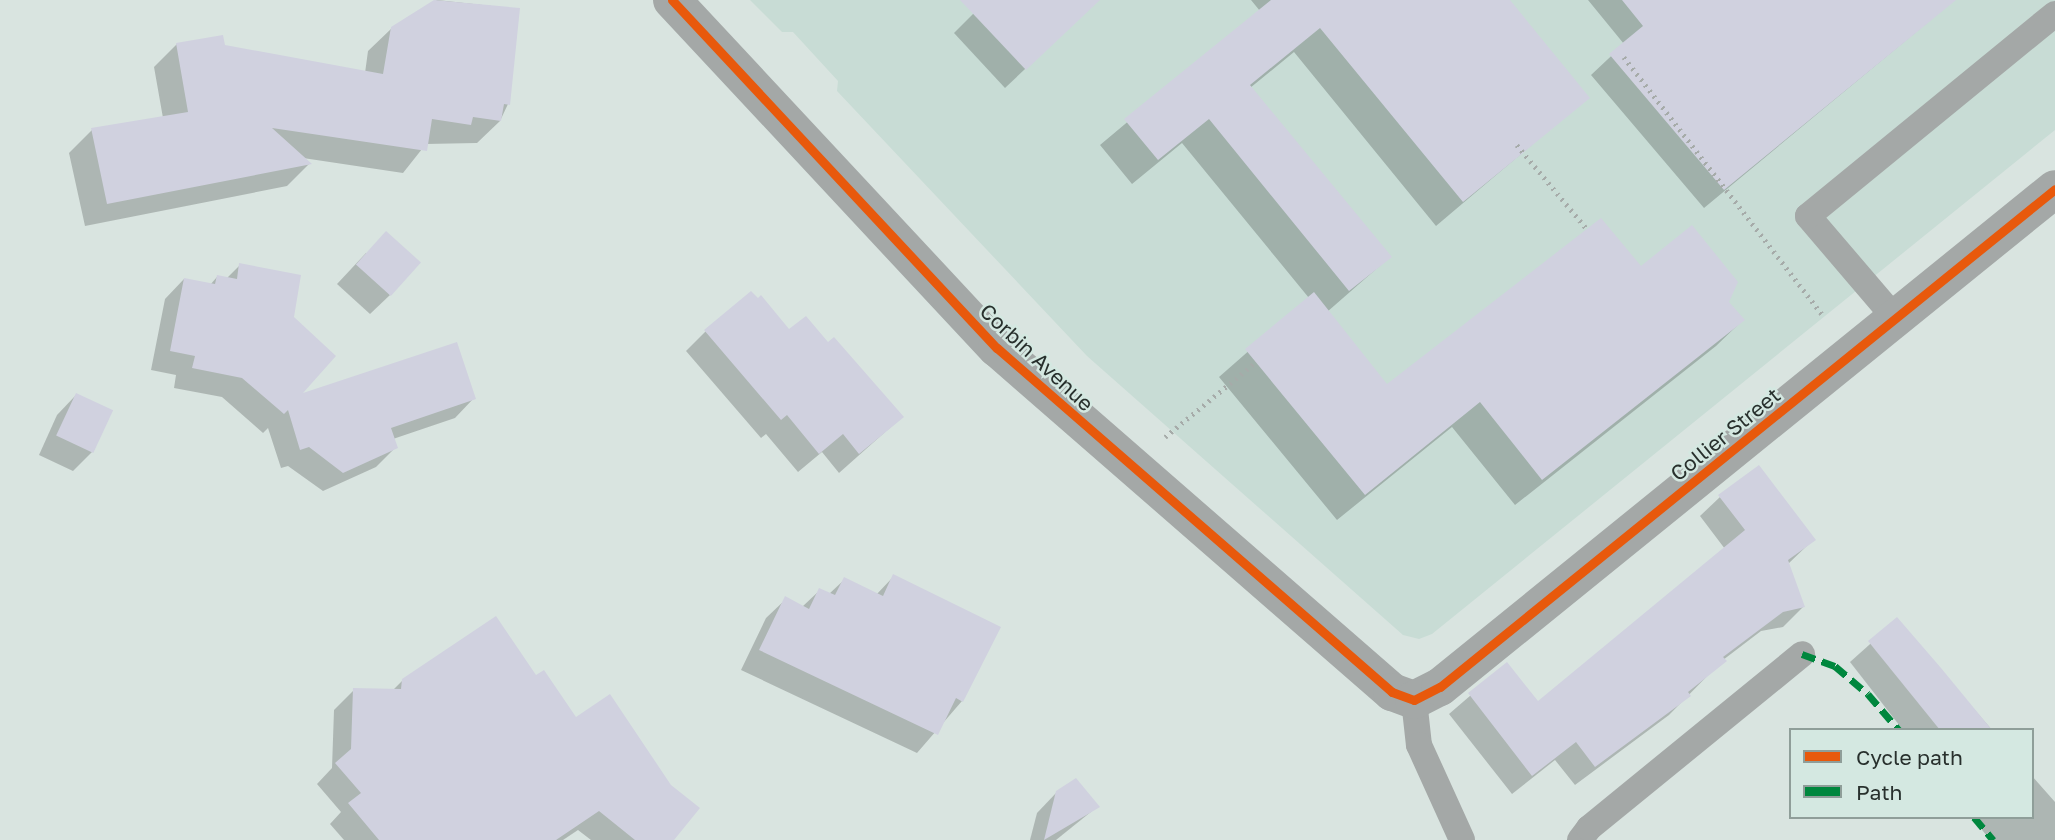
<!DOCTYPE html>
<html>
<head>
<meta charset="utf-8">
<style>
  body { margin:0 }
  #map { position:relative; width:2055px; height:840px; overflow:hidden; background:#d9e4e0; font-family:"Golos Text",sans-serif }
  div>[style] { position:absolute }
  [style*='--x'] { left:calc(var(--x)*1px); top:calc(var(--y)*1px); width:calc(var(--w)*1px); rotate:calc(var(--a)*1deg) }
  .built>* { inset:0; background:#c8dcd5 }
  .shadow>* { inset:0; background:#0003 }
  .building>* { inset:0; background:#d0d1df; transform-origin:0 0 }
  .path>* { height:4.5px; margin-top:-2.25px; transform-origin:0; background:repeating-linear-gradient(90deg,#a6aba9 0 2px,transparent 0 7px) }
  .service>* { height:26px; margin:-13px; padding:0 13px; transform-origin:13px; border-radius:13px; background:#a4a8a7 }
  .minor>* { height:38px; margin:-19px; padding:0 19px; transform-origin:19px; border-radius:19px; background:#a4a8a7 }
  .quiet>* { height:7px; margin-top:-3.5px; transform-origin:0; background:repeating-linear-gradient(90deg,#00873e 0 14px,transparent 0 21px) }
  .cycleway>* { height:9px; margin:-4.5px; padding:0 4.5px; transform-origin:4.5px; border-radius:4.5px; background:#e8590c }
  span { translate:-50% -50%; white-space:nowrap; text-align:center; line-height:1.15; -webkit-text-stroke:5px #d4e8e1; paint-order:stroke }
  .street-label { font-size:21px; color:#28302d }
  .legend { position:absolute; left:1789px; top:728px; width:245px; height:91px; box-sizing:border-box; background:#d4e8e1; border:2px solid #8f9e99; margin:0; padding:9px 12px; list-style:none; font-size:21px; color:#28302d }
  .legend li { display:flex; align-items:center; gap:14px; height:35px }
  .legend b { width:35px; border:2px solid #8f9e99 }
</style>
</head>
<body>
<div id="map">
  <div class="built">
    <i style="clip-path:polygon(750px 0,2055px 0,2055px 130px,1432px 634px,1419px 639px,1403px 635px,1087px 356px,837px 91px,838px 81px,793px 32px,782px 32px)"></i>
  </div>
  <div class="shadow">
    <i style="clip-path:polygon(437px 0,518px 9px,508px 104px,500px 121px,477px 143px,426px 144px,403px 173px,303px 158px,309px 164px,287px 186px,85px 226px,69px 153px,92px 130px,163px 118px,154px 67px,177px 44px,223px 47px,365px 73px,368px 51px,392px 28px)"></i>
    <i style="clip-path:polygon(987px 0,1098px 0,1005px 88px,954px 33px)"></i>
    <i style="clip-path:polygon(1251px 0,1507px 0,1587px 98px,1436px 226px,1294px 52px,1250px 88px,1390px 257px,1327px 312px,1386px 386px,1641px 269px,1727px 303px,1743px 320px,1716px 346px,1515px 505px,1452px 427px,1337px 520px,1219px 377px,1309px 298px,1182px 143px,1132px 184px,1100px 145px,1260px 11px)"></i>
    <i style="clip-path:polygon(1588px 0,1948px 0,1951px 3px,1704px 208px,1591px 75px,1624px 44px)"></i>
    <i style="clip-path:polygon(366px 253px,390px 295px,370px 314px,337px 284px)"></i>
    <i style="clip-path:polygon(240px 265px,292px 318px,297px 397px,474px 398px,455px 418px,393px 439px,396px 447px,376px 467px,323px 491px,288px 466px,281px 468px,268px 428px,263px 433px,222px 397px,174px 388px,176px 375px,151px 370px,165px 299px,184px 279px,210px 285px,217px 277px,226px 279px)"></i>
    <i style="clip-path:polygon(706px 331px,789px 331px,902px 417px,839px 473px,822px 452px,798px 472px,766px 434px,761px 438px,686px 351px)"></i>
    <i style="clip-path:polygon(76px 395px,93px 451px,73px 471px,39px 455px,57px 415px)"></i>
    <i style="clip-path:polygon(1720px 497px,1813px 540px,1788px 564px,1803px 607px,1783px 627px,1761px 631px,1723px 660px,1669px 715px,1575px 785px,1555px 760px,1512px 794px,1449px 714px,1507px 664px,1538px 704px,1725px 549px,1700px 516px)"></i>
    <i style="clip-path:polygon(894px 576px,962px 701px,917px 753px,741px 670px,766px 618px,786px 599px,802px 607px,820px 590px,829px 594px,845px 579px,876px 595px)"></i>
    <i style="clip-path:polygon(1897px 620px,1992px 730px,1903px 730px,1850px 662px)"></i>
    <i style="clip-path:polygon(535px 678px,576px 720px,672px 840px,591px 840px,578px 830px,563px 840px,344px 840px,330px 824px,341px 812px,317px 784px,332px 768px,334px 710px,354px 690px,392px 691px,403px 680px)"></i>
    <i style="clip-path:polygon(2032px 776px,2055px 802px,2055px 840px,1990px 840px,1972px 817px,2032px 817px)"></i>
    <i style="clip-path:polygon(1057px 792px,1097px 807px,1056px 840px,1030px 840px,1037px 813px)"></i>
  </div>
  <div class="building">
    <i style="clip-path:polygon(434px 0,520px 8px,510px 105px,504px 104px,501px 121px,473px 117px,471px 125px,432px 119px,427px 151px,272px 128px,312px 164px,107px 204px,91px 128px,188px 112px,176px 43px,223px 35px,225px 45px,383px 74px,391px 27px)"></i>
    <i style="clip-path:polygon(960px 0,1100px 0,1026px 70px)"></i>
    <i style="clip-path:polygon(1271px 0,1510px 0,1590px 98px,1463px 202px,1320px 28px,1250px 85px,1392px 257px,1349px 291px,1209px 119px,1158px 160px,1124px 119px)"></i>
    <i style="clip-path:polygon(1622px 0,1956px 0,1724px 190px,1609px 54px,1643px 26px)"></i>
    <i style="clip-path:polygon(1601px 218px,1641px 266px,1692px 225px,1738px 282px,1729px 302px,1745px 320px,1542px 480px,1480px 402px,1365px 495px,1245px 349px,1314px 292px,1387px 384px)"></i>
    <i style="left:386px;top:231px;width:47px;height:45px;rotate:42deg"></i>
    <i style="clip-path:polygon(239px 263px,301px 275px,294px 317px,336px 356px,303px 393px,457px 342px,476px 399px,391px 428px,398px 448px,343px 473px,309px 447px,300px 450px,288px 410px,284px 414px,242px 378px,192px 368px,195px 356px,170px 351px,184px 278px,215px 284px,217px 275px,237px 279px)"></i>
    <i style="clip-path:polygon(751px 291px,758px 298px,761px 295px,789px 329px,806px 316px,828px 342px,834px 337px,904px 417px,859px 454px,843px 434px,819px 454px,787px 415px,781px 420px,704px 330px)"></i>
    <i style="left:76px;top:393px;width:41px;height:47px;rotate:25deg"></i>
    <i style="clip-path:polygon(1759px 465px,1816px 540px,1788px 560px,1805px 607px,1783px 612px,1723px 657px,1727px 661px,1688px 692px,1691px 696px,1595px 767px,1576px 742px,1532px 776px,1468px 693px,1507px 662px,1538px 701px,1745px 530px,1718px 495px)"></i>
    <i style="clip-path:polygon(893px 574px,1001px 627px,963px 702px,956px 698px,938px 735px,759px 650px,785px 596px,809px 609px,819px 588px,835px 595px,844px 577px,883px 596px)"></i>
    <i style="clip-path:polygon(496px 616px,536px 675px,544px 670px,576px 717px,610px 694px,671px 785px,700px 808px,674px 840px,635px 840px,599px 811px,556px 840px,379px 840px,348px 803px,361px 793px,335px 763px,351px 749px,353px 688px,401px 689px,402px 679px)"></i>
    <i style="clip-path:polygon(1897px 617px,1941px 668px,1992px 730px,1940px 730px,1868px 641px)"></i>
    <i style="clip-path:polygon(1076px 778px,1100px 807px,1044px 840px,1056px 791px)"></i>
  </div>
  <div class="path">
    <i style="--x:1624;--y:57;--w:328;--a:52.4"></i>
    <i style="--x:1517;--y:145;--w:109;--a:50.2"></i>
    <i style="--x:1165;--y:437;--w:118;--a:-39.5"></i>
  </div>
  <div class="service">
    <i style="--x:1895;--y:318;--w:134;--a:-130.5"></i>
    <i style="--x:1808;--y:216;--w:319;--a:-39.3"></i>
    <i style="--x:1414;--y:700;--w:45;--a:83.7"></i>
    <i style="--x:1419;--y:745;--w:104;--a:65.6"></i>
    <i style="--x:1580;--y:840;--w:15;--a:-53"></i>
    <i style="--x:1589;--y:828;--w:275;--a:-39.2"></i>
  </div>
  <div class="minor">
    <i style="--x:672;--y:0;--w:476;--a:47"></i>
    <i style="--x:997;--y:348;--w:524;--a:41.05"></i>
    <i style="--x:1392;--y:692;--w:23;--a:20"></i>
    <i style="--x:1414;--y:700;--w:29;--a:-27"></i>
    <i style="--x:1440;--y:687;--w:791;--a:-39"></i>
  </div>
  <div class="quiet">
    <i style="--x:1802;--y:654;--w:35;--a:20"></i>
    <i style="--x:1835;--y:666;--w:43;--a:40.3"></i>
    <i style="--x:1868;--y:694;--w:48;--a:49.3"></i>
    <i style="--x:1974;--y:817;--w:30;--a:50"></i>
  </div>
  <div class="cycleway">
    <i style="--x:672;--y:0;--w:476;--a:47"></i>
    <i style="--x:997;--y:348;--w:524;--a:41.05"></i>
    <i style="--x:1392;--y:692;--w:23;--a:20"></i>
    <i style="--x:1414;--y:700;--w:29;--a:-27"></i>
    <i style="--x:1440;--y:687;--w:791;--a:-39"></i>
  </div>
  <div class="street-label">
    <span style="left:1037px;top:357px;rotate:43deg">Corbin Avenue</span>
    <span style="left:1725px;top:434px;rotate:-39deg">Collier Street</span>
  </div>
  <ul class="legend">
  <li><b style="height:9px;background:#e8590c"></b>Cycle path</li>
  <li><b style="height:9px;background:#00873e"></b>Path</li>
  </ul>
</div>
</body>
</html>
